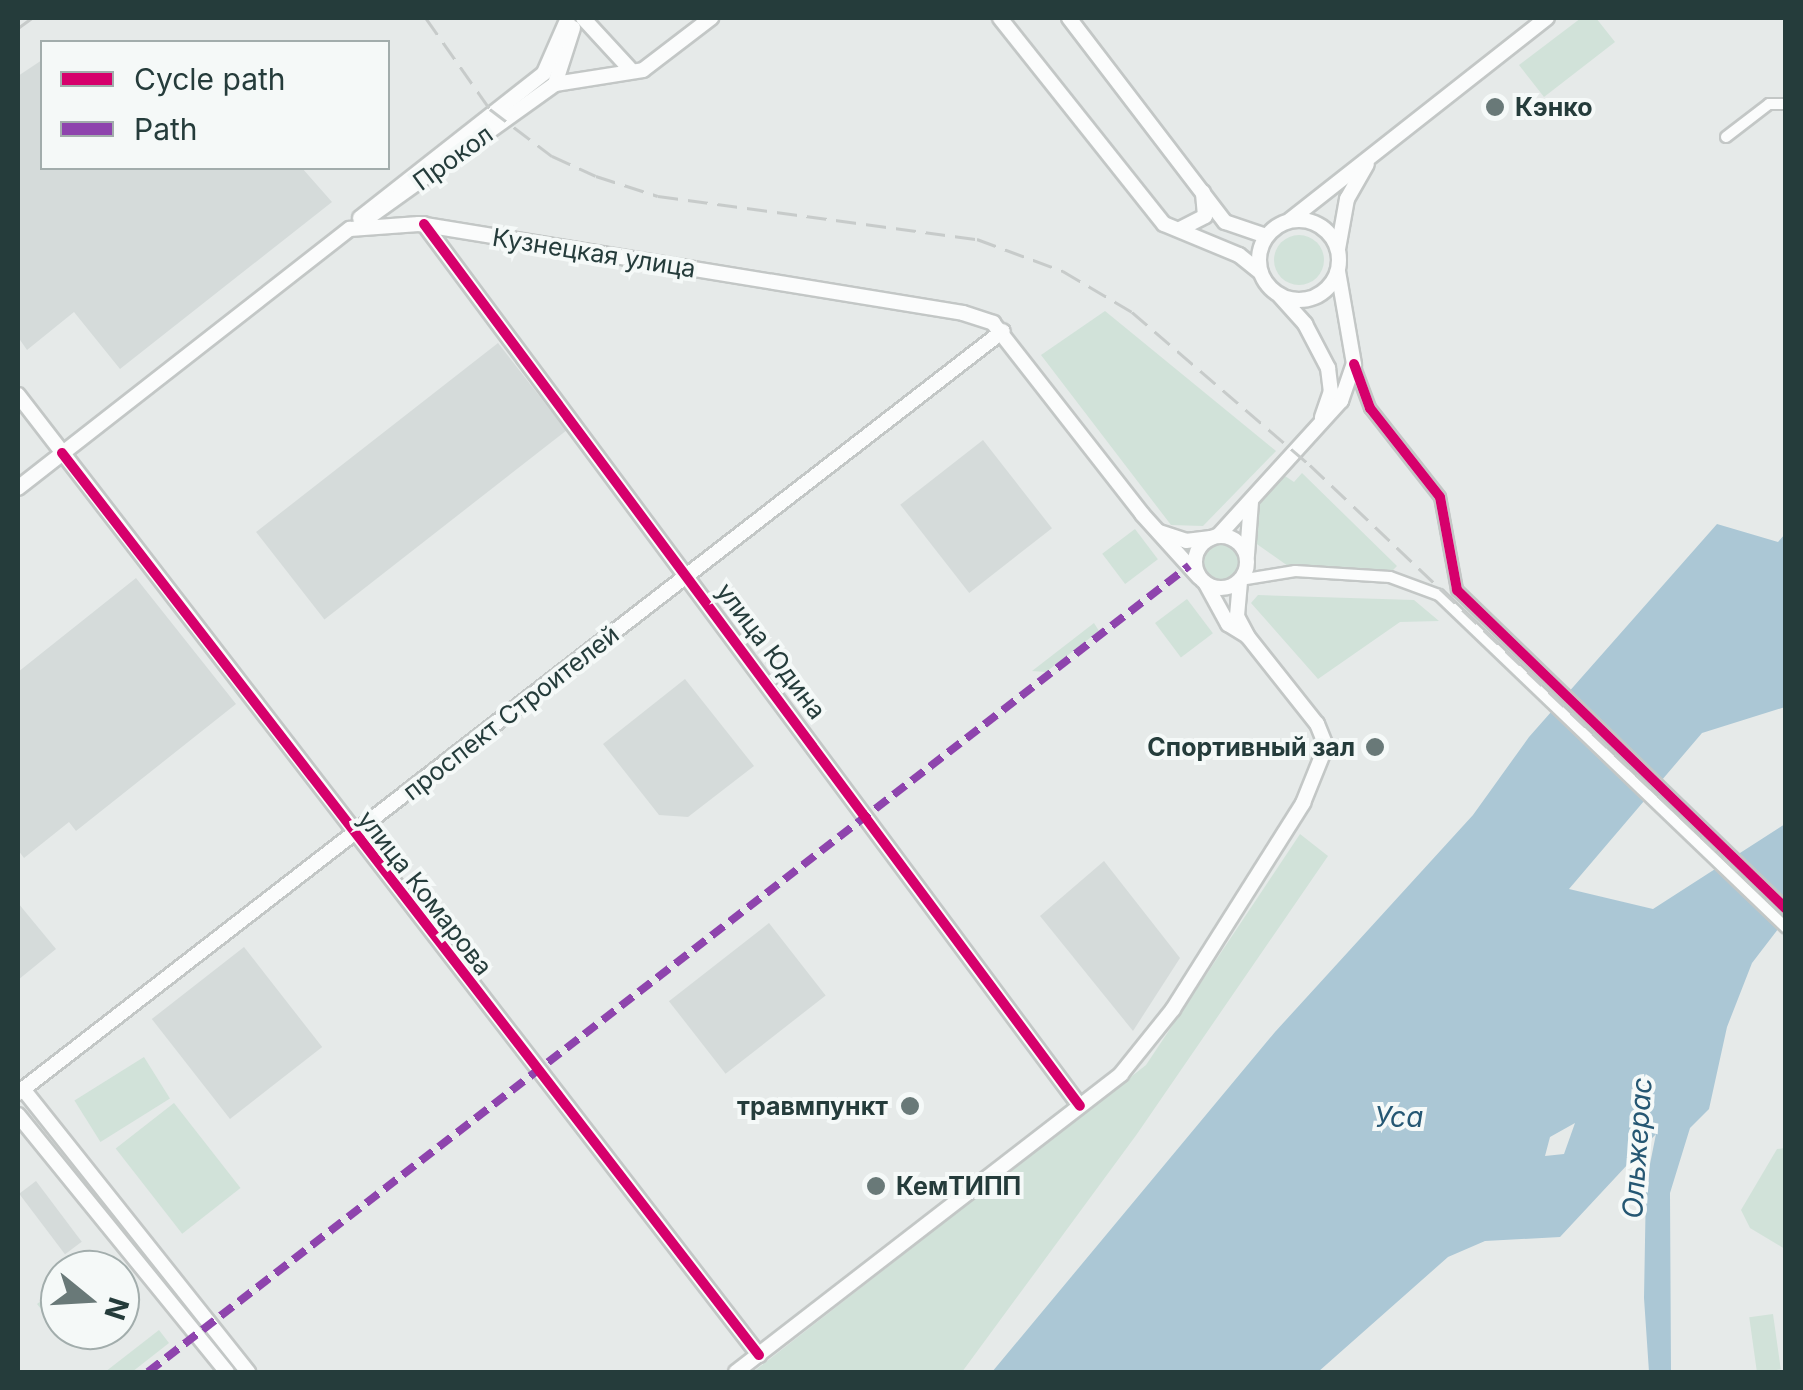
<!DOCTYPE html>
<html>
<head>
<meta charset="utf-8">
<style>
  body { margin:0 }
  #map { position:relative; width:1803px; height:1390px; overflow:hidden; background:#e6eae9; font-family:Inter,sans-serif }
  div>[style] { position:absolute }
  [style*='--x'] { left:calc(var(--x)*1px); top:calc(var(--y)*1px); width:calc(var(--w)*1px); rotate:calc(var(--a)*1deg) }
  .built>* { inset:0; background:#d5dbda; transform-origin:0 0 }
  .green>* { inset:0; background:#d1e2d9; transform-origin:0 0 }
  .round { border-radius:50% }
  .water>* { inset:0; background:#abc7d5 }
  .pier>* { inset:0; background:#e6eae9; transform-origin:0 0 }
  .roads { filter:drop-shadow(2px 0 #c3c7c6) drop-shadow(-2px 0 #c3c7c6) drop-shadow(0 2px #c3c7c6) drop-shadow(0 -2px #c3c7c6) }
  .street>* { height:10px; margin:-5px; padding:0 5px; transform-origin:5px; border-radius:5px; background:#fbfcfc }
  .secondary>* { height:14px; margin:-7px; padding:0 7px; transform-origin:7px; border-radius:7px; background:#fbfcfc }
  .secondary>.ring { margin:-7px; padding:0; box-sizing:content-box; background:none; border:14px solid #fbfcfc; border-radius:50% }
  .rail>* { height:2.5px; margin-top:-1.25px; transform-origin:0; background:repeating-linear-gradient(90deg,#c7cbca 0 20px,transparent 0 30px) }
  .quiet>* { height:8px; margin-top:-4px; transform-origin:0; background:repeating-linear-gradient(90deg,#8e44ad 0 15px,transparent 0 23px) }
  .cycleway>* { height:10px; margin:-5px; padding:0 5px; transform-origin:5px; border-radius:5px; background:#d6006c }
  .dots>* { width:28px; height:28px; translate:-50% -50%; box-sizing:border-box; border:5px solid #f5f9f8; border-radius:50% }
  span { translate:-50% -50%; white-space:nowrap; text-align:center; line-height:1.15; -webkit-text-stroke:8px #f5f9f8; paint-order:stroke }
  .poi-label { font-size:25px; color:#253c3b; font-weight:700 }
  .left { translate:0 -50%; text-align:left }
  .right { translate:-100% -50%; text-align:right }
  .street-label { font-size:25px; color:#253c3b }
  .water-label { font-size:28px; color:#255773; font-style:italic }
  .frame { position:absolute; inset:0; border:20px solid #253c3b; pointer-events:none }
  .legend { position:absolute; left:40px; top:40px; width:350px; height:130px; box-sizing:border-box; background:#f5f9f8; border:2px solid #a2adac; margin:0; padding:12px 18px; list-style:none; font-size:30px; color:#253c3b }
  .legend li { display:flex; align-items:center; gap:20px; height:50px }
  .legend b { width:50px; border:2px solid #a2adac }
  .north { position:absolute; left:40px; top:1250px; width:100px; height:100px; box-sizing:border-box; background:#f5f9f8; border:2px solid #a2adac; border-radius:50%; rotate:108deg; font-size:28px; font-weight:700; line-height:40px; text-align:center; color:#253c3b }
  .north::after { content:''; display:block; margin:auto; width:35px; height:45px; background:#697978; clip-path:polygon(50% 0,100% 100%,50% 72%,0 100%) }
</style>
</head>
<body>
<div id="map">
  <div class="built">
    <i style="clip-path:polygon(42px 60px,42px 168px,302px 168px,332px 202px,120px 369px,74px 312px,27px 350px,18px 337px,18px 76px)"></i>
    <i style="left:498px;top:343px;width:111px;height:307px;rotate:52deg"></i>
    <i style="left:983px;top:440px;width:112px;height:105px;rotate:52deg"></i>
    <i style="clip-path:polygon(136px 578px,236px 704px,76px 831px,69px 822px,24px 858px,18px 850px,18px 672px)"></i>
    <i style="clip-path:polygon(685px 679px,754px 766px,688px 817px,659px 815px,603px 744px)"></i>
    <i style="clip-path:polygon(1104px 861px,1180px 958px,1133px 1031px,1040px 916px)"></i>
    <i style="clip-path:polygon(18px 903px,56px 949px,18px 980px)"></i>
    <i style="left:769px;top:923px;width:92px;height:127px;rotate:52deg"></i>
    <i style="left:244px;top:947px;width:127px;height:117px;rotate:52deg"></i>
    <i style="left:36px;top:1181px;width:76px;height:21px;rotate:53deg"></i>
  </div>
  <div class="green">
    <i style="clip-path:polygon(1581px 18px,1596px 18px,1615px 42px,1544px 97px,1519px 65px)"></i>
    <i class="round" style="left:1274px;top:235px;width:50px;height:50px"></i>
    <i style="clip-path:polygon(1105px 311px,1276px 451px,1203px 526px,1171px 525px,1041px 355px)"></i>
    <i style="clip-path:polygon(1302px 473px,1397px 566px,1391px 572px,1288px 566px,1254px 542px,1251px 513px,1285px 476px,1294px 482px)"></i>
    <i style="left:1135px;top:529px;width:38px;height:41px;rotate:53deg"></i>
    <i class="round" style="left:1204px;top:545px;width:36px;height:36px"></i>
    <i style="clip-path:polygon(1258px 595px,1414px 600px,1439px 621px,1400px 622px,1318px 679px,1251px 603px)"></i>
    <i style="left:1187px;top:599px;width:43px;height:40px;rotate:53deg"></i>
    <i style="clip-path:polygon(1094px 623px,1099px 631px,1046px 672px,1032px 671px)"></i>
    <i style="clip-path:polygon(1300px 834px,1328px 856px,1137px 1134px,962px 1372px,753px 1372px,1146px 1065px)"></i>
    <i style="left:144px;top:1057px;width:49px;height:82px;rotate:58deg"></i>
    <i style="left:174px;top:1103px;width:108px;height:74px;rotate:52deg"></i>
    <i style="clip-path:polygon(1785px 1148px,1786px 1148px,1785px 1249px,1750px 1228px,1741px 1210px,1777px 1149px)"></i>
    <i style="clip-path:polygon(60px 1286px,60px 1330px,94px 1330px,72px 1347px,37px 1304px)"></i>
    <i style="left:1773px;top:1314px;width:56px;height:24px;rotate:82deg"></i>
    <i style="clip-path:polygon(159px 1330px,169px 1343px,132px 1372px,105px 1372px)"></i>
  </div>
  <div class="water">
    <i style="clip-path:polygon(evenodd,1717px 524px,1778px 542px,1785px 534px,1785px 707px,1702px 733px,1569px 889px,1653px 909px,1785px 824px,1785px 920px,1752px 963px,1727px 1027px,1709px 1109px,1690px 1128px,1670px 1193px,1671px 1372px,1649px 1372px,1644px 1298px,1646px 1184px,1656px 1134px,1560px 1237px,1485px 1241px,1448px 1257px,1318px 1372px,992px 1372px,1275px 1032px,1473px 815px,1529px 737px,1717px 524px,1575px 1123px,1564px 1154px,1545px 1156px,1550px 1137px,1575px 1123px)"></i>
  </div>
  <div class="pier">
    <i style="left:1563px;top:689px;width:140px;height:21px;rotate:44deg"></i>
  </div>
  <div class="roads">
    <div class="street">
      <i style="--x:1726;--y:137;--w:54;--a:-37.5"></i>
      <i style="--x:1769;--y:104;--w:17;--a:0"></i>
      <i style="--x:1354;--y:365;--w:46;--a:69.6"></i>
      <i style="--x:1370;--y:408;--w:113;--a:51.8"></i>
      <i style="--x:1440;--y:497;--w:95;--a:79.6"></i>
      <i style="--x:1457;--y:590;--w:458;--a:44.1"></i>
      <i style="--x:1240;--y:580;--w:56;--a:-9.3"></i>
      <i style="--x:1295;--y:571;--w:95;--a:3.6"></i>
      <i style="--x:1390;--y:577;--w:52;--a:20.2"></i>
      <i style="--x:1439;--y:595;--w:481;--a:43.8"></i>
    </div>
    <div class="secondary">
      <i style="--x:583;--y:18;--w:71;--a:47.3"></i>
      <i style="--x:1000;--y:18;--w:263;--a:51.5"></i>
      <i style="--x:1164;--y:224;--w:81;--a:22.5"></i>
      <i style="--x:1239;--y:255;--w:28;--a:39"></i>
      <i style="--x:1069;--y:18;--w:257;--a:52.6"></i>
      <i style="--x:1225;--y:222;--w:43;--a:18.9"></i>
      <i style="--x:555;--y:84;--w:59;--a:-72.2"></i>
      <i style="--x:360;--y:218;--w:234;--a:-38.2"></i>
      <i style="--x:544;--y:73;--w:60;--a:-66.4"></i>
      <i class="ring" style="left:1259px;top:220px;width:66px;height:66px"></i>
      <i style="--x:1290;--y:220;--w:327;--a:-38.2"></i>
      <i style="--x:361;--y:223;--w:239;--a:-35.6"></i>
      <i style="--x:555;--y:84;--w:89;--a:-9"></i>
      <i style="--x:643;--y:70;--w:86;--a:-37.4"></i>
      <i style="--x:424;--y:224;--w:1099;--a:53.36"></i>
      <i style="--x:1180;--y:229;--w:28;--a:-27"></i>
      <i style="--x:1205;--y:216;--w:24;--a:-95"></i>
      <i style="--x:1338;--y:249;--w:51;--a:-79.8"></i>
      <i style="--x:1347;--y:199;--w:40;--a:-60.3"></i>
      <i style="--x:1280;--y:296;--w:38;--a:48"></i>
      <i style="--x:1305;--y:324;--w:50;--a:62.4"></i>
      <i style="--x:1328;--y:368;--w:23;--a:83"></i>
      <i style="--x:1331;--y:391;--w:28;--a:109"></i>
      <i style="--x:18;--y:395;--w:1213;--a:52.34"></i>
      <i style="--x:18;--y:488;--w:421;--a:-38"></i>
      <i style="--x:350;--y:229;--w:69;--a:-4.1"></i>
      <i style="--x:419;--y:224;--w:551;--a:9.29"></i>
      <i style="--x:963;--y:313;--w:32;--a:18"></i>
      <i style="--x:993;--y:323;--w:242;--a:52"></i>
      <i style="--x:1142;--y:514;--w:85;--a:47.9"></i>
      <i style="--x:1159;--y:532;--w:28;--a:18"></i>
      <i style="--x:1186;--y:541;--w:25;--a:-7"></i>
      <i class="ring" style="left:1195px;top:536px;width:38px;height:38px"></i>
      <i style="--x:1218;--y:536;--w:183;--a:-47.7"></i>
      <i style="--x:1341;--y:401;--w:39;--a:-71"></i>
      <i style="--x:1354;--y:364;--w:94;--a:-99.8"></i>
      <i style="--x:1247;--y:555;--w:53;--a:-85.7"></i>
      <i style="--x:1206;--y:584;--w:46;--a:61.2"></i>
      <i style="--x:1228;--y:624;--w:22;--a:32"></i>
      <i style="--x:23;--y:1089;--w:362;--a:51.5"></i>
      <i style="--x:18;--y:1093;--w:1245;--a:-37.73"></i>
      <i style="--x:18;--y:1115;--w:331;--a:50.9"></i>
      <i style="--x:736;--y:1372;--w:487;--a:-37.7"></i>
      <i style="--x:1121;--y:1074;--w:83;--a:-51.3"></i>
      <i style="--x:1173;--y:1009;--w:244;--a:-57.7"></i>
      <i style="--x:1303;--y:803;--w:61;--a:-68"></i>
      <i style="--x:1326;--y:746;--w:24;--a:-112"></i>
      <i style="--x:1317;--y:724;--w:111;--a:-128.4"></i>
      <i style="--x:1248;--y:637;--w:24;--a:-118"></i>
      <i style="--x:1237;--y:616;--w:36;--a:-85"></i>
    </div>
  </div>
  <div class="rail">
    <i style="--x:426;--y:18;--w:111;--a:54.9"></i>
    <i style="--x:490;--y:109;--w:78;--a:37.2"></i>
    <i style="--x:552;--y:156;--w:48;--a:24.4"></i>
    <i style="--x:596;--y:176;--w:65;--a:17.9"></i>
    <i style="--x:658;--y:196;--w:322;--a:7.7"></i>
    <i style="--x:977;--y:239;--w:92;--a:20.4"></i>
    <i style="--x:1063;--y:271;--w:80;--a:30.7"></i>
    <i style="--x:1132;--y:312;--w:235;--a:40.7"></i>
    <i style="--x:1310;--y:465;--w:656;--a:43.52"></i>
    <i style="--x:18;--y:28;--w:17;--a:-36"></i>
  </div>
  <div class="quiet">
    <i style="--x:148;--y:1372;--w:1317;--a:-37.75"></i>
  </div>
  <div class="cycleway">
    <i style="--x:424;--y:224;--w:1099;--a:53.36"></i>
    <i style="--x:1354;--y:364;--w:47;--a:70"></i>
    <i style="--x:1370;--y:408;--w:113;--a:51.8"></i>
    <i style="--x:1440;--y:497;--w:95;--a:79.6"></i>
    <i style="--x:1457;--y:590;--w:458;--a:44.1"></i>
    <i style="--x:62;--y:453;--w:1140;--a:52.31"></i>
  </div>
  <div class="dots">
    <i style="left:1495px;top:107px;background:#697978"></i>
    <i style="left:1375px;top:747px;background:#697978"></i>
    <i style="left:910px;top:1106px;background:#697978"></i>
    <i style="left:876px;top:1186px;background:#697978"></i>
  </div>
  <div class="poi-label">
    <span class="left" style="left:1515px;top:107px">Кэнко</span>
    <span class="right" style="left:1355px;top:747px">Спортивный зал</span>
    <span class="right" style="left:888px;top:1106px">травмпункт</span>
    <span class="left" style="left:896px;top:1186px">КемТИПП</span>
  </div>
  <div class="street-label">
    <span style="left:453px;top:158px;rotate:-36deg">Прокол</span>
    <span style="left:594px;top:253px;rotate:9deg">Кузнецкая улица</span>
    <span style="left:771px;top:651px;rotate:53deg">улица Юдина</span>
    <span style="left:511px;top:713px;rotate:-38deg">проспект Строителей</span>
    <span style="left:425px;top:893px;rotate:52deg">улица Комарова</span>
  </div>
  <div class="water-label">
    <span style="left:1399px;top:1117px">Уса</span>
    <span style="left:1637px;top:1148px;rotate:-86deg">Ольжерас</span>
  </div>
  <div class="frame"></div>
  <ul class="legend">
  <li><b style="height:12px;background:#d6006c"></b>Cycle path</li>
  <li><b style="height:12px;background:#8e44ad"></b>Path</li>
  </ul>
  <div class="north">N</div>
</div>
</body>
</html>
